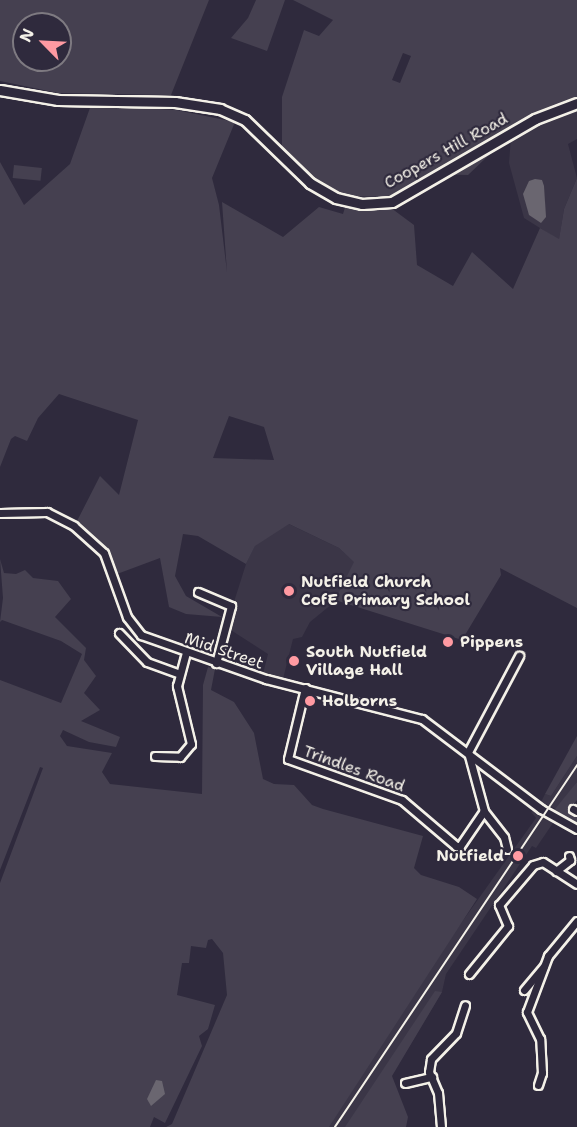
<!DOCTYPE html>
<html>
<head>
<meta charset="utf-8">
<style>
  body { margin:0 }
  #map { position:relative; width:577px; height:1127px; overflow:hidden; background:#2f2a3d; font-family:"Shantell Sans",sans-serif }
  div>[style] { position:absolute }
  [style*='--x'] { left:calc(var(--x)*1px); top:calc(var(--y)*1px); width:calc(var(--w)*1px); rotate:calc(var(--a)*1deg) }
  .built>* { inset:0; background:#3b3647 }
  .green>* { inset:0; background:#454050; transform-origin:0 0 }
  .water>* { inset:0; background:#6a6670 }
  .roads { filter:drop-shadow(2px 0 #f4f1e8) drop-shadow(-2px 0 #f4f1e8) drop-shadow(0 2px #f4f1e8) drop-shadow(0 -2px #f4f1e8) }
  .street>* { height:7px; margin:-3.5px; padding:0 3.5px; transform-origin:3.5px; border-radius:3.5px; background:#2f2a3d }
  .secondary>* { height:9px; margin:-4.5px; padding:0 4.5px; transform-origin:4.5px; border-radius:4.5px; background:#2f2a3d }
  .rail>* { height:1.5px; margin:-0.75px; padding:0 0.75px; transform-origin:0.75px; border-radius:0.75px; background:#f4f1e8 }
  .dots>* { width:16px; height:16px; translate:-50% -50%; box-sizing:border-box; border:3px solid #2f2a3d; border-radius:50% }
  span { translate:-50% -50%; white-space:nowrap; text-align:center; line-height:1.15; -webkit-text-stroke:4.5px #2f2a3d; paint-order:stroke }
  .street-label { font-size:16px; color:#f4f1e8 }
  .poi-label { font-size:16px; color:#f4f1e8; font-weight:700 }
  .left { translate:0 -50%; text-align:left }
  .right { translate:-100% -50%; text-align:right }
  .north { position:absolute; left:12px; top:12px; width:60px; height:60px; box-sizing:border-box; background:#2f2a3d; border:2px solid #7e7a81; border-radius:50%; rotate:294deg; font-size:16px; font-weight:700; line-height:24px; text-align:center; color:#f4f1e8 }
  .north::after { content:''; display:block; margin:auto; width:21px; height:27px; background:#ff9aa2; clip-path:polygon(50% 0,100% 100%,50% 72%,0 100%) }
</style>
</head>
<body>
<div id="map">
  <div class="built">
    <i style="clip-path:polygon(577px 105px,577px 139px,568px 144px,577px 178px,564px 209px,559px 240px,524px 218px,509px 163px,511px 137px)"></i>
    <i style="clip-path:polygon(270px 515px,339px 548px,355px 562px,347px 583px,332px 604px,310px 622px,302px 637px,293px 639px,282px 683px,262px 678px,268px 654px,226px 627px,246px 564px)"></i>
    <i style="clip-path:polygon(577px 756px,577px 782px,558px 810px,541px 802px,545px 794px,551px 796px)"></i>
    <i style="clip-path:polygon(536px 808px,553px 823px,536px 848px,532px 846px,446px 974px,442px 992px,361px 1127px,316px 1127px,536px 818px,531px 812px)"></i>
  </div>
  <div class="green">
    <i style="clip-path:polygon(evenodd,0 0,209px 0,171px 95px,58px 93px,0 81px,0 0,24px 24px,60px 24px,60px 60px,24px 60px,24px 24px)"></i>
    <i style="clip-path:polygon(256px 0,285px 0,267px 51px,231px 38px,248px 18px)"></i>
    <i style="clip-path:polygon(evenodd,293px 0,577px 0,577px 97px,528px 118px,468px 175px,428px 174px,393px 197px,344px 196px,321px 186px,282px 148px,282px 97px,304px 30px,319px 36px,333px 20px,293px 0,403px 53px,411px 56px,400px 83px,392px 80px,403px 53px)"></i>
    <i style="clip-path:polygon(evenodd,91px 105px,176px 110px,235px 122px,212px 178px,219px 205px,227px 272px,222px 202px,283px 237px,319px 207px,343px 214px,346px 204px,387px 205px,414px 225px,417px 265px,453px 286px,472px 252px,513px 289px,540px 228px,559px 239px,564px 209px,577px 178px,577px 608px,500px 568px,501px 575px,462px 640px,335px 600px,354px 562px,339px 548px,289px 524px,255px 546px,246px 564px,198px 536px,183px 534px,175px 576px,186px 596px,222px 617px,186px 614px,169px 607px,160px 558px,117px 574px,106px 552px,76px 523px,100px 476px,119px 495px,138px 420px,59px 394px,38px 418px,27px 441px,15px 436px,11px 439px,0 467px,0 162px,24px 205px,70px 164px,91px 105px,229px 416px,264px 427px,274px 460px,213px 458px,229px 416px)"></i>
    <i style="left:14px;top:165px;width:28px;height:13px;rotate:6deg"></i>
    <i style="clip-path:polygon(0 559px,4px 573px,16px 574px,25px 570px,33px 578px,58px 581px,71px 599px,55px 617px,86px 648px,84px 660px,96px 676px,84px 693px,100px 710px,81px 721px,120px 737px,116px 747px,89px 742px,63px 730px,60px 736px,67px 746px,112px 753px,102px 772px,110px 784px,202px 794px,203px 685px,208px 667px,215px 669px,211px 690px,234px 702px,254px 733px,263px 779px,274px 784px,294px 785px,312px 805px,323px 809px,423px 836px,414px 868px,421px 875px,459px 887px,477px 899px,329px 1127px,166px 1127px,172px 1124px,227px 995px,223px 953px,212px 939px,208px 940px,206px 948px,191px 946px,189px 963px,182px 963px,177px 995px,215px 1005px,208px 1029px,199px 1036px,202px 1046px,165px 1123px,154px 1117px,150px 1127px,0 1127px,0 883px,43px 768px,40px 767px,0 870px,0 680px,61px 703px,82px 654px,61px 641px,2px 620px,0 622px,3px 598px)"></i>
    <i style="clip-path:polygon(577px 736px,577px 756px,551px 796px,545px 794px)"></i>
    <i style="clip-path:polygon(577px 782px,577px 800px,571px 808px,577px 816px,577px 826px,551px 814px)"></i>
    <i style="clip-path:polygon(435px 991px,442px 992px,392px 1076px,408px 1117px,406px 1127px,345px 1127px)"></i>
  </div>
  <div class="water">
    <i style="clip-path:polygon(535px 179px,542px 180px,544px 186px,546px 217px,541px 223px,529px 215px,523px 194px,529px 181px)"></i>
    <i style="clip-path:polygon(156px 1080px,162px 1081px,165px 1094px,151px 1106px,147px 1099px)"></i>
  </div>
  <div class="roads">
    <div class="street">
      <i style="--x:0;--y:513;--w:47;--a:-1.2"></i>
      <i style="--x:47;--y:512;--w:30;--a:27"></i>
      <i style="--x:74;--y:526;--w:40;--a:42"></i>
      <i style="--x:104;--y:553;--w:68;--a:70.2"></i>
      <i style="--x:127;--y:617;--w:23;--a:52"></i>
      <i style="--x:141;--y:635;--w:133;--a:19.4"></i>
      <i style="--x:266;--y:679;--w:161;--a:14.4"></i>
      <i style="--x:422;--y:719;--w:149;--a:37.1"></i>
      <i style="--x:541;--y:809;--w:41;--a:29.1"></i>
      <i style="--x:198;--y:592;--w:36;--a:23"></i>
      <i style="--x:231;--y:606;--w:59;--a:104.7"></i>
      <i style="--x:119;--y:633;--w:40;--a:46"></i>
      <i style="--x:147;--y:662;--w:33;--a:20"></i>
      <i style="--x:305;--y:688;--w:73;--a:103.5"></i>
      <i style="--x:288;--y:759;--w:121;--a:19.8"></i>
      <i style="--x:402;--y:800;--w:71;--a:40.4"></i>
      <i style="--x:456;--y:846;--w:4;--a:0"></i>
      <i style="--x:460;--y:846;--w:42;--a:-55.6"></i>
      <i style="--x:155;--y:756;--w:25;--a:2"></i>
      <i style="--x:180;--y:757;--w:17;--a:-50"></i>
      <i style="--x:191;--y:744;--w:60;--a:-103.6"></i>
      <i style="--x:177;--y:686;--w:34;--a:-75"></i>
      <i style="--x:573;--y:809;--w:4;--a:27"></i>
      <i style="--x:507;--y:849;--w:12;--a:-104"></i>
      <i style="--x:504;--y:837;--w:33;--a:-128"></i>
      <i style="--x:484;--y:811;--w:61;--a:-105.2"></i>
      <i style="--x:468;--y:752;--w:109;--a:-62"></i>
      <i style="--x:556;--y:871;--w:18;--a:-38"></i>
      <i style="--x:570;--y:860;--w:4;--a:-104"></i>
      <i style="--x:469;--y:974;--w:62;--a:-50.9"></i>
      <i style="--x:508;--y:926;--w:23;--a:-113"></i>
      <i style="--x:499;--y:905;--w:52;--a:-49.6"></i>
      <i style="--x:533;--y:865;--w:10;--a:-17"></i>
      <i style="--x:543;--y:862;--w:40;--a:32.9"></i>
      <i style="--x:524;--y:990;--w:31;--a:-50"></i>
      <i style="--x:405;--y:1083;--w:28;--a:-13"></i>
      <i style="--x:538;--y:1085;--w:13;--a:-72"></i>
      <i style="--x:542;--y:1073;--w:34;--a:-93"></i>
      <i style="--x:540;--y:1039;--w:30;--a:-116"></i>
      <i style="--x:527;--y:1012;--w:60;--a:-69.4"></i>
      <i style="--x:548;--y:956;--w:45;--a:-50.4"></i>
      <i style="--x:441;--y:1127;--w:34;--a:-95"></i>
      <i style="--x:438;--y:1093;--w:23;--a:-113"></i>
      <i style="--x:429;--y:1072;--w:13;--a:-81"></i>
      <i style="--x:431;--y:1059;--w:36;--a:-46"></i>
      <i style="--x:456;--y:1033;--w:29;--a:-72"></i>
    </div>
    <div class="secondary">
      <i style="--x:0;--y:90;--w:59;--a:9.8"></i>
      <i style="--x:58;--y:100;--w:117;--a:1"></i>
      <i style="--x:175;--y:102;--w:46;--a:8.8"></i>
      <i style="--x:220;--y:109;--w:27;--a:24"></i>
      <i style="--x:245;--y:120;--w:91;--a:44.1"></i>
      <i style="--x:310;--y:183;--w:30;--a:30"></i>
      <i style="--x:336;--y:198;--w:27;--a:13"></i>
      <i style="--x:362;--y:204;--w:30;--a:-4"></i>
      <i style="--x:392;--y:202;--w:165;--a:-30.1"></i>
      <i style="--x:535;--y:119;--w:45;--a:-20.9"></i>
    </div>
  </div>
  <div class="rail">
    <i style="--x:335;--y:1127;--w:435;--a:-56.2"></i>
  </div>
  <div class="dots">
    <i style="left:289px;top:591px;background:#ff9aa2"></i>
    <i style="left:448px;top:642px;background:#ff9aa2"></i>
    <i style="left:294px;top:661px;background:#ff9aa2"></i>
    <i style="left:310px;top:701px;background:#ff9aa2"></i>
    <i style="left:518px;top:856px;background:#ff9aa2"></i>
  </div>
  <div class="street-label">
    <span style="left:446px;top:151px;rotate:-29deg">Coopers Hill Road</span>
    <span style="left:224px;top:651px;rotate:19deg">Mid Street</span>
    <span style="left:354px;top:769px;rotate:20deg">Trindles Road</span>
  </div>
  <div class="poi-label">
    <span class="left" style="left:301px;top:591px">Nutfield Church<br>CofE Primary School</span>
    <span class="left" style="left:460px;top:642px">Pippens</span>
    <span class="left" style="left:306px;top:661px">South Nutfield<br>Village Hall</span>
    <span class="left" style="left:322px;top:701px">Holborns</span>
    <span class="right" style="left:504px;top:856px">Nutfield</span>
  </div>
  <div class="north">N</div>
</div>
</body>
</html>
